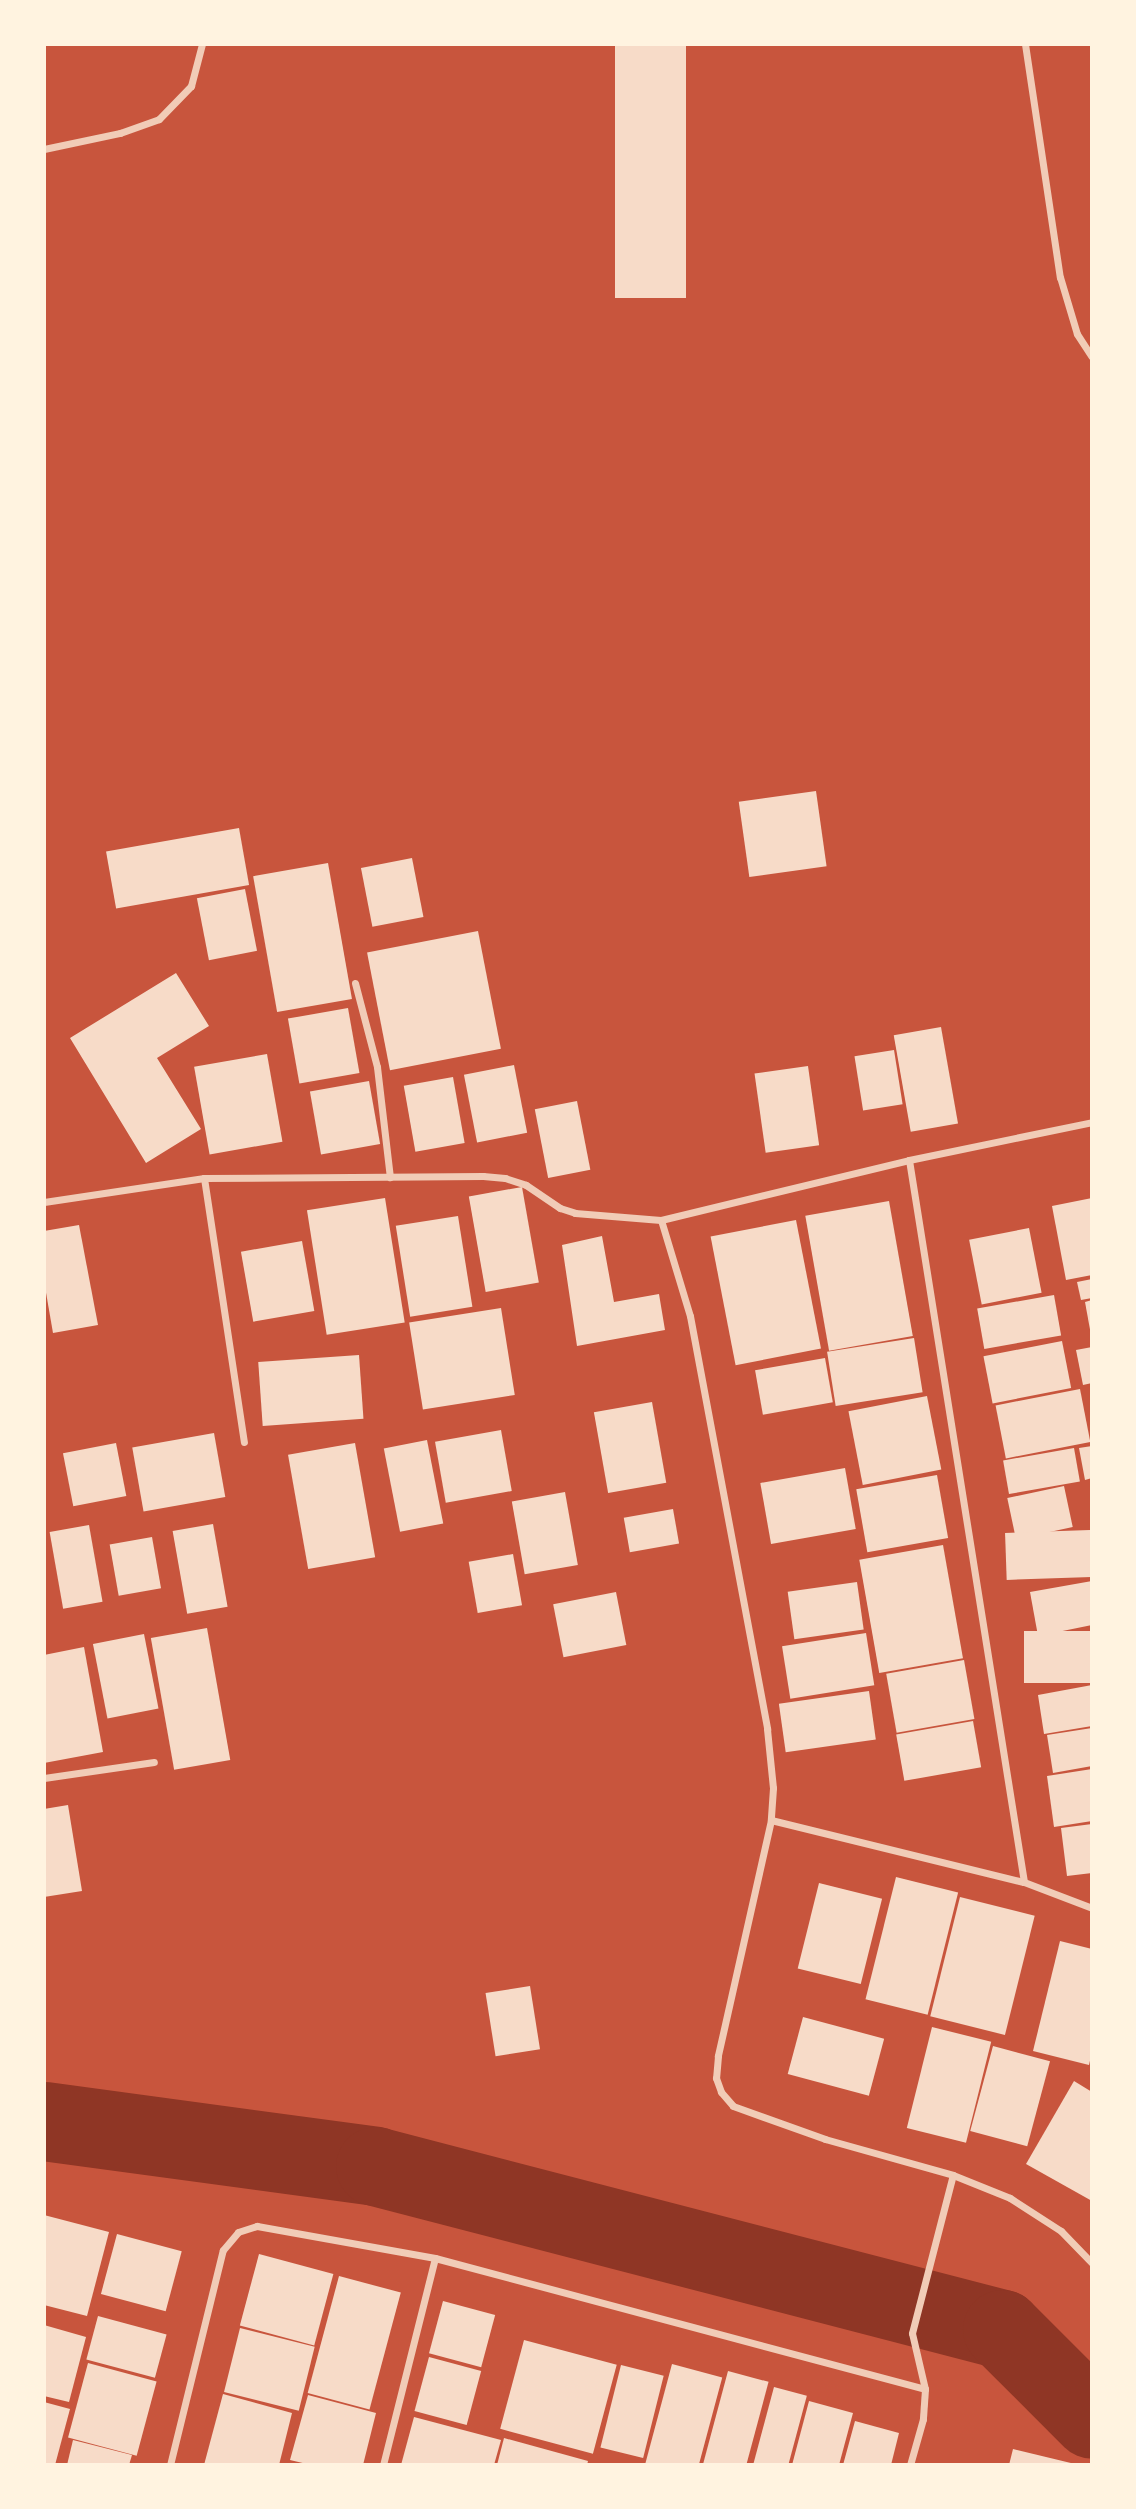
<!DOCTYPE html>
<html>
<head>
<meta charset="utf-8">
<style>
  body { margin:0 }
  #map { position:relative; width:1136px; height:2509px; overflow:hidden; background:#c8553d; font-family:"Asap Condensed",sans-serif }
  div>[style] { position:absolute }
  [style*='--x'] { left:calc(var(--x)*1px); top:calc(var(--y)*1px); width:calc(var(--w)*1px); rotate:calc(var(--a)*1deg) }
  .river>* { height:79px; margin:-39.5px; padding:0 39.5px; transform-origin:39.5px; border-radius:39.5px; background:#8f3625 }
  .building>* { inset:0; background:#f7dbc8; transform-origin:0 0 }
  .minor>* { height:7px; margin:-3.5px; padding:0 3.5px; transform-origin:3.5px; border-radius:3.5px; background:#f1ccb7 }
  span { translate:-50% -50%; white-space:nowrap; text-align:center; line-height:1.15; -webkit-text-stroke:7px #fff3e0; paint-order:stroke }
  .frame { position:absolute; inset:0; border:46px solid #fff3e0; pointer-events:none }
</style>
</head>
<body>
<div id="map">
  <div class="river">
    <i style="--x:44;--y:2121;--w:334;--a:7.7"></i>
    <i style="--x:375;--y:2166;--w:648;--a:14.57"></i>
    <i style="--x:1002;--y:2329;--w:127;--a:45"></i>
  </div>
  <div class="building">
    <i style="left:615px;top:44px;width:71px;height:254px"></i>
    <i style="left:816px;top:791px;width:76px;height:78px;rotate:82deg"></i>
    <i style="left:239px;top:828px;width:58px;height:135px;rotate:80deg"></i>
    <i style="left:412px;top:858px;width:60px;height:52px;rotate:79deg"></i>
    <i style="left:328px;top:863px;width:138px;height:76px;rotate:80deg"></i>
    <i style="left:245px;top:889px;width:63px;height:49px;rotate:79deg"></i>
    <i style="left:478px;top:931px;width:120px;height:113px;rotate:79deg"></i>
    <i style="clip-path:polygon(176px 973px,209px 1026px,157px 1058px,201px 1129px,146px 1163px,70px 1038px)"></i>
    <i style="left:348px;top:1008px;width:66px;height:61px;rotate:80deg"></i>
    <i style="left:941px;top:1027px;width:98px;height:48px;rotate:80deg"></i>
    <i style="left:894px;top:1050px;width:55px;height:40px;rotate:81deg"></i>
    <i style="left:267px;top:1054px;width:89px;height:74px;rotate:80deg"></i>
    <i style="left:514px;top:1065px;width:69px;height:51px;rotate:79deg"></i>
    <i style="left:808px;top:1066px;width:80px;height:54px;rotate:82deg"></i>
    <i style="left:453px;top:1077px;width:67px;height:50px;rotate:80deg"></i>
    <i style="left:369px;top:1081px;width:64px;height:60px;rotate:80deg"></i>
    <i style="left:577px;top:1101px;width:70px;height:43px;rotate:79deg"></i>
    <i style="left:522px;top:1187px;width:97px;height:54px;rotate:80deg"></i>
    <i style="left:385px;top:1198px;width:126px;height:79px;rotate:81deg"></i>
    <i style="clip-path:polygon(1092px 1198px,1092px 1275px,1066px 1280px,1052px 1206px)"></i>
    <i style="left:889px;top:1201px;width:137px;height:85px;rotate:80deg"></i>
    <i style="left:458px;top:1216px;width:92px;height:63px;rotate:81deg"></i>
    <i style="left:796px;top:1220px;width:131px;height:87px;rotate:79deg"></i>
    <i style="clip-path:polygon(79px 1225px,98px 1325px,53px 1333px,44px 1281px,44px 1231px)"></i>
    <i style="left:1029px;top:1228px;width:66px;height:61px;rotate:79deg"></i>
    <i style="clip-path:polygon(602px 1236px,614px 1302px,659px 1294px,665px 1330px,577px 1346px,562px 1245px)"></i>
    <i style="left:302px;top:1241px;width:71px;height:62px;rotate:80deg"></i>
    <i style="clip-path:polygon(1092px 1279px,1092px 1298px,1081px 1300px,1077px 1282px)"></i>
    <i style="left:1054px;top:1295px;width:41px;height:78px;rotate:80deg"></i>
    <i style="clip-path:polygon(1092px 1300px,1092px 1334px,1091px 1335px,1085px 1302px)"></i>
    <i style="left:501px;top:1308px;width:88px;height:93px;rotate:81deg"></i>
    <i style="left:914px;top:1338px;width:55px;height:88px;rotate:81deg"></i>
    <i style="left:1062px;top:1341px;width:48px;height:80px;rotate:79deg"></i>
    <i style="clip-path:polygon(1092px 1347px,1092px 1383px,1083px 1385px,1076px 1350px)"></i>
    <i style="left:359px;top:1355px;width:64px;height:101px;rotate:86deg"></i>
    <i style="left:825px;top:1358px;width:45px;height:71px;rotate:80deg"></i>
    <i style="left:1080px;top:1389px;width:54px;height:86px;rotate:79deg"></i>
    <i style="left:927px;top:1396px;width:75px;height:80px;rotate:79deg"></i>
    <i style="left:652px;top:1402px;width:82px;height:59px;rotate:80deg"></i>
    <i style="left:501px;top:1430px;width:62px;height:67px;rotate:80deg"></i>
    <i style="left:214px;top:1433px;width:65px;height:83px;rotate:80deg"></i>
    <i style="left:427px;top:1440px;width:85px;height:44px;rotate:79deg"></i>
    <i style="left:116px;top:1443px;width:54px;height:54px;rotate:79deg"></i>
    <i style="left:355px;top:1443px;width:116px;height:68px;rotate:80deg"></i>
    <i style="clip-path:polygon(1092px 1446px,1092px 1478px,1085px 1480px,1079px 1448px)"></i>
    <i style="left:1074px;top:1448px;width:34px;height:72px;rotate:80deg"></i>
    <i style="left:845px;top:1468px;width:62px;height:86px;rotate:80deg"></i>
    <i style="left:937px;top:1475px;width:64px;height:82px;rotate:80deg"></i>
    <i style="left:1064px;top:1486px;width:42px;height:58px;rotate:78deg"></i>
    <i style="left:565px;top:1492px;width:74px;height:54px;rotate:80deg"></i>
    <i style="left:673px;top:1509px;width:35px;height:50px;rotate:80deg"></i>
    <i style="left:213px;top:1524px;width:84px;height:41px;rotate:80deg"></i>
    <i style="left:89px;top:1525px;width:78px;height:40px;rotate:80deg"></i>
    <i style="left:1090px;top:1530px;width:47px;height:85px;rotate:88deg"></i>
    <i style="left:152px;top:1537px;width:52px;height:43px;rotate:80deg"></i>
    <i style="left:943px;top:1545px;width:115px;height:85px;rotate:80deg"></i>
    <i style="left:513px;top:1554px;width:52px;height:45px;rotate:80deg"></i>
    <i style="clip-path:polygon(1092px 1581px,1092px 1625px,1038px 1636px,1030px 1592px)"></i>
    <i style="left:857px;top:1582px;width:48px;height:70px;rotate:82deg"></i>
    <i style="left:616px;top:1592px;width:54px;height:64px;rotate:79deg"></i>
    <i style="left:207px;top:1628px;width:134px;height:57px;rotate:80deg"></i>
    <i style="left:1092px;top:1631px;width:52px;height:68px;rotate:90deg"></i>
    <i style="left:866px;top:1633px;width:53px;height:85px;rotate:81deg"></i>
    <i style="left:144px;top:1634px;width:76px;height:52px;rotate:79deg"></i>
    <i style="clip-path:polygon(84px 1647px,103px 1752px,44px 1763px,44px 1655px)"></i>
    <i style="left:964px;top:1660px;width:60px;height:79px;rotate:80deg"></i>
    <i style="clip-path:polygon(1092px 1685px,1092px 1726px,1044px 1734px,1038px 1695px)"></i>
    <i style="left:869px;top:1691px;width:49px;height:91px;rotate:82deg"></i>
    <i style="left:973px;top:1721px;width:47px;height:78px;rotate:80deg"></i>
    <i style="clip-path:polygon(1092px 1728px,1092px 1766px,1053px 1773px,1047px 1735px)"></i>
    <i style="clip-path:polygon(1092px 1769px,1092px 1821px,1054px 1827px,1047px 1776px)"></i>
    <i style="clip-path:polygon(68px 1805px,82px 1891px,44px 1897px,44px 1809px)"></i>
    <i style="clip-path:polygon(1092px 1824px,1092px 1873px,1067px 1876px,1061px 1828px)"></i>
    <i style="left:896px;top:1877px;width:64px;height:126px;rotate:14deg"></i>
    <i style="left:819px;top:1883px;width:65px;height:88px;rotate:14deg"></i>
    <i style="left:960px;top:1897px;width:77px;height:123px;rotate:14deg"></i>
    <i style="clip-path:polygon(1060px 1941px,1092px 1949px,1092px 2052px,1089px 2065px,1033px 2051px)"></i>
    <i style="left:530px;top:1986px;width:64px;height:45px;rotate:81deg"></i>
    <i style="left:803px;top:2017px;width:84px;height:59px;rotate:15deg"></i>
    <i style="left:932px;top:2027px;width:61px;height:104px;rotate:14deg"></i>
    <i style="left:993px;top:2046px;width:59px;height:88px;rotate:15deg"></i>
    <i style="clip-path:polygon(1074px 2081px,1092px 2092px,1092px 2201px,1026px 2164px)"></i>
    <i style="clip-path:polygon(44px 2215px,109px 2232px,87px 2316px,44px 2305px)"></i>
    <i style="left:117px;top:2234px;width:67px;height:62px;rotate:15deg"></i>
    <i style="left:259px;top:2254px;width:77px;height:74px;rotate:15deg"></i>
    <i style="left:339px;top:2276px;width:64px;height:121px;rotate:15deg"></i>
    <i style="left:443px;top:2301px;width:54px;height:54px;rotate:15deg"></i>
    <i style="left:98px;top:2316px;width:71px;height:45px;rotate:15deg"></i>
    <i style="clip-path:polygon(44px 2325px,86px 2337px,69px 2402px,44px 2396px)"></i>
    <i style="left:240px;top:2328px;width:77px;height:66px;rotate:14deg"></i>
    <i style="left:524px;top:2340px;width:96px;height:92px;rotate:15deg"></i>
    <i style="left:429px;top:2357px;width:54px;height:56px;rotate:15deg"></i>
    <i style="left:88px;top:2363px;width:71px;height:77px;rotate:15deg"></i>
    <i style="left:672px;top:2364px;width:52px;height:104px;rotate:15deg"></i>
    <i style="left:621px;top:2365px;width:44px;height:85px;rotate:14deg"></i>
    <i style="left:728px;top:2371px;width:42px;height:97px;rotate:15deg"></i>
    <i style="left:774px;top:2387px;width:34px;height:81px;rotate:15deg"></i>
    <i style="clip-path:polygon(223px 2394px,292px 2413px,279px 2465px,204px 2465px)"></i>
    <i style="clip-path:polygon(308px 2395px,376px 2413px,363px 2465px,311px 2465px,290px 2460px)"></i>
    <i style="clip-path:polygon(809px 2401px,853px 2413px,839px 2465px,792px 2465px)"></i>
    <i style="clip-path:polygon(44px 2402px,70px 2409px,55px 2465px,44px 2465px)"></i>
    <i style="clip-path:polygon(414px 2417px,501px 2440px,494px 2465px,401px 2465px)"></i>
    <i style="clip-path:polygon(855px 2421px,899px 2433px,891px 2465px,843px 2465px)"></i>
    <i style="clip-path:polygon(504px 2438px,588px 2461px,587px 2465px,497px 2465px)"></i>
    <i style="clip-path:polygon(73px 2440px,132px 2455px,129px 2465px,67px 2465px)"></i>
    <i style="clip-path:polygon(1013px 2449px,1075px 2464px,1074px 2465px,1009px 2465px)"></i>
  </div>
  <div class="minor">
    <i style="--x:1025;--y:44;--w:236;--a:81.5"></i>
    <i style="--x:1060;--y:277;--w:59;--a:73.4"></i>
    <i style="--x:1077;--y:334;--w:27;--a:57"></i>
    <i style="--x:44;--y:149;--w:78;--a:-11.9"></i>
    <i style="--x:120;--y:133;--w:41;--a:-19.7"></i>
    <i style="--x:159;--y:119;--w:46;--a:-45.9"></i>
    <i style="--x:191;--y:86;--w:43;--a:-75.3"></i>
    <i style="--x:355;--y:983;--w:87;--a:75.3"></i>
    <i style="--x:377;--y:1067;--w:111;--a:83.3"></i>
    <i style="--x:909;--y:1160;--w:731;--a:80.95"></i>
    <i style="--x:204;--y:1178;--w:267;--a:81.4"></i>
    <i style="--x:44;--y:1202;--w:162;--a:-8.5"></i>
    <i style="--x:204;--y:1178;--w:279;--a:-0.4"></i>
    <i style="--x:483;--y:1176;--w:22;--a:5"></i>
    <i style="--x:505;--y:1178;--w:22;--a:18"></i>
    <i style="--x:526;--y:1185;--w:41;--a:34.1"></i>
    <i style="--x:560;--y:1208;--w:16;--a:18"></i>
    <i style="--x:575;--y:1213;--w:86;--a:4.7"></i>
    <i style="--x:661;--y:1220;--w:100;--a:73.2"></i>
    <i style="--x:690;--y:1316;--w:420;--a:79.4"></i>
    <i style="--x:767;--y:1729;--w:59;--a:84.2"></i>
    <i style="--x:773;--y:1788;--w:32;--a:94"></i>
    <i style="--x:771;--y:1820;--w:242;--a:102.7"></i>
    <i style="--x:718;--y:2056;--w:22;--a:95"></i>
    <i style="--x:716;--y:2078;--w:15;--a:70"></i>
    <i style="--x:721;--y:2092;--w:18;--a:49"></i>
    <i style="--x:733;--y:2106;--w:98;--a:19.7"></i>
    <i style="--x:825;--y:2139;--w:133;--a:15.7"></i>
    <i style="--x:661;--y:1220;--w:255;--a:-13.6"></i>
    <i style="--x:909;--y:1160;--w:187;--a:-11.7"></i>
    <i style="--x:44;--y:1778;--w:111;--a:-8.3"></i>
    <i style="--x:771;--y:1820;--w:260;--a:13.8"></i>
    <i style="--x:1024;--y:1882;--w:73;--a:20.9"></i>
    <i style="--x:925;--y:2389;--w:57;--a:-103.1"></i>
    <i style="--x:912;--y:2333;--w:163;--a:-75.5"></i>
    <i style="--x:953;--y:2175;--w:61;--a:22"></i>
    <i style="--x:1010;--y:2198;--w:61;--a:32.9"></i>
    <i style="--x:1061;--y:2231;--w:45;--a:45.9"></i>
    <i style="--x:170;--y:2465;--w:221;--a:-76.2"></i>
    <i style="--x:223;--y:2250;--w:23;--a:-50"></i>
    <i style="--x:238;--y:2232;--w:20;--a:-18"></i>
    <i style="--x:257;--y:2226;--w:181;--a:10.2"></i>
    <i style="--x:435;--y:2258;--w:507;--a:14.97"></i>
    <i style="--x:925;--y:2389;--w:30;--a:94"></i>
    <i style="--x:923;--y:2419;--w:48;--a:105.8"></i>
    <i style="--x:383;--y:2465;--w:213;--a:-75.9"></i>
  </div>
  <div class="frame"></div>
</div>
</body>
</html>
